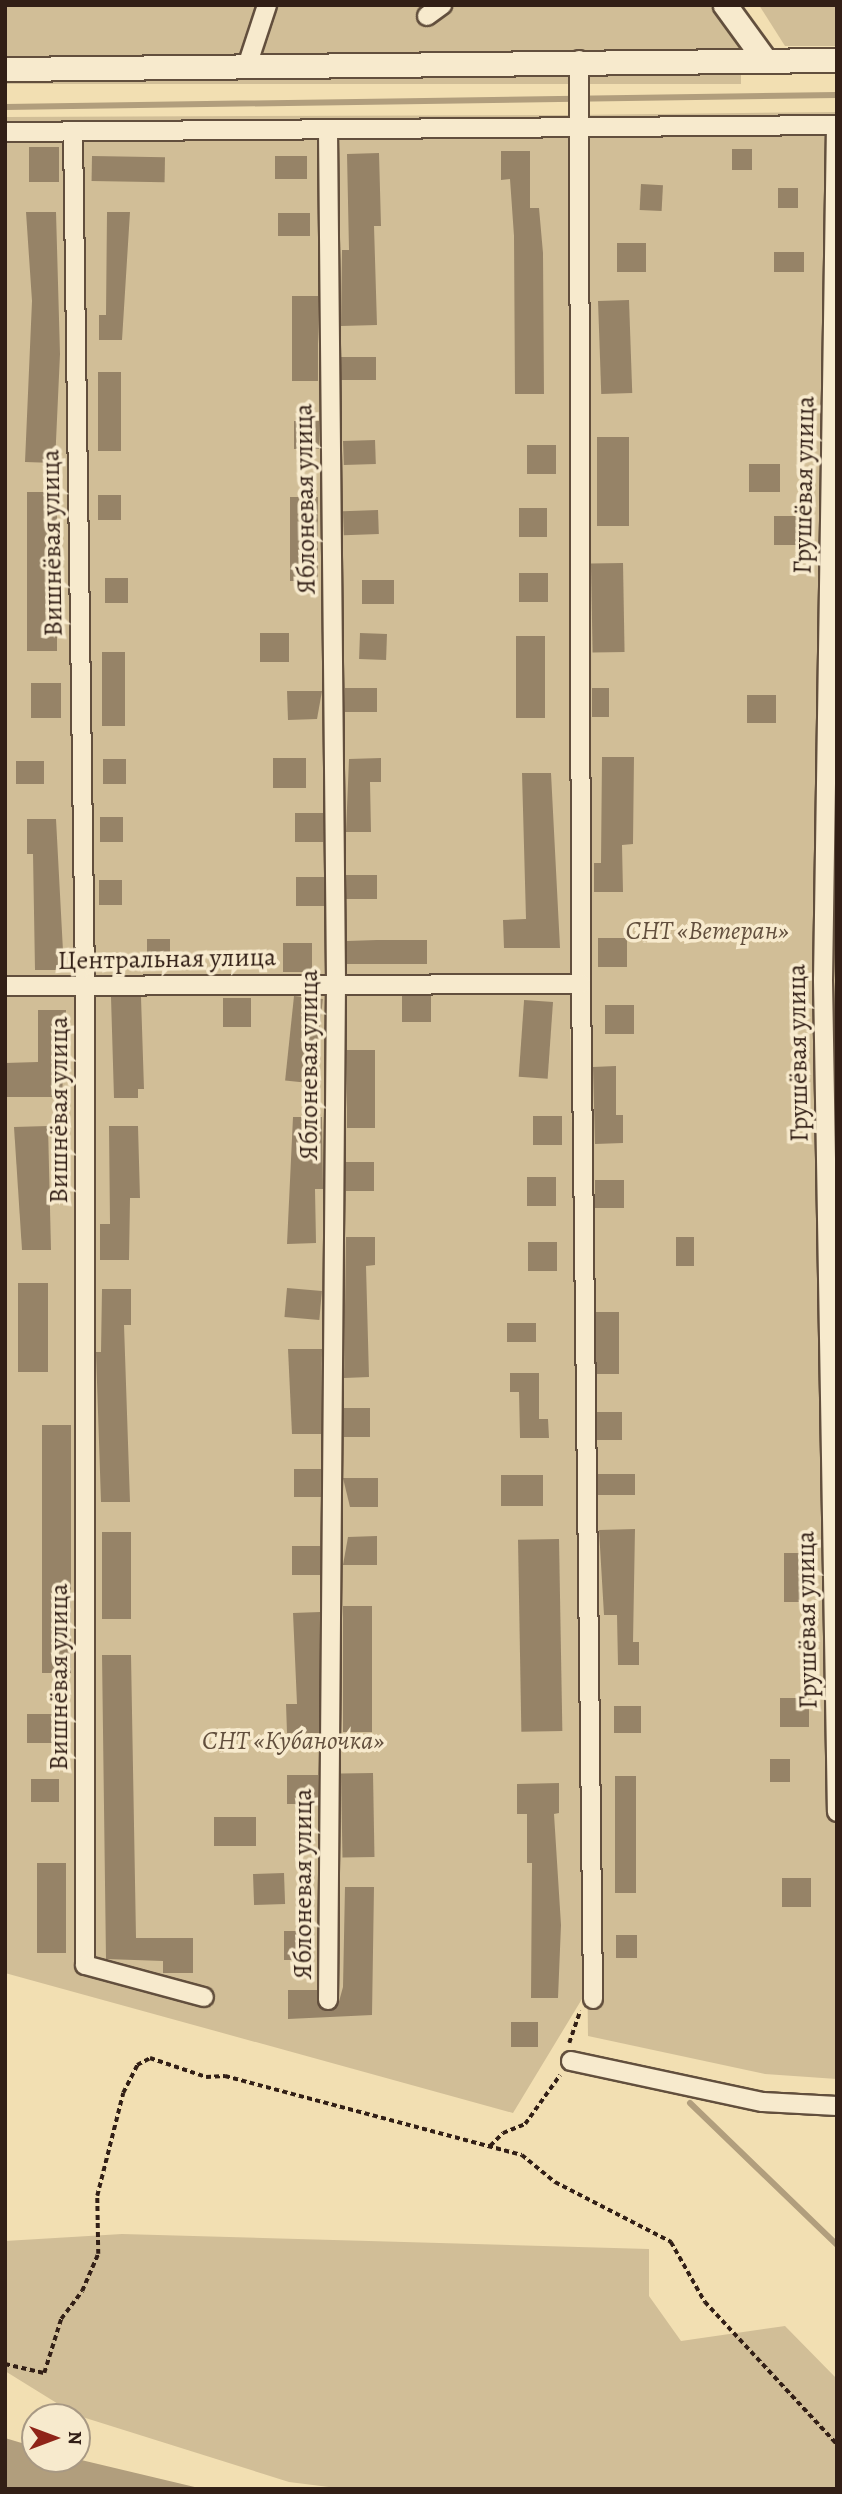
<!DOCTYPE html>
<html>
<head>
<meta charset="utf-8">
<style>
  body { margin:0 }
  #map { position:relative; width:842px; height:2494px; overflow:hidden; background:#f2dfb2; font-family:Alegreya,serif }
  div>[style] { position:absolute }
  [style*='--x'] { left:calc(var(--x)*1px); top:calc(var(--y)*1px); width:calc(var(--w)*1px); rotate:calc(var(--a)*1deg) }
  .green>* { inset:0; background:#d1be97; transform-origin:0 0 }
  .water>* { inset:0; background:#b19e7d }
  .stream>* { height:6px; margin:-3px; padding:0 3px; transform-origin:3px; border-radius:3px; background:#b19e7d }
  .building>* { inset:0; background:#968367; transform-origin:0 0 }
  .path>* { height:3.5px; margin-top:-1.75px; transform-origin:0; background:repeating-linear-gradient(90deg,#321f16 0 5px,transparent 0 8.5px) }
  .roads { filter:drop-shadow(2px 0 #624f3d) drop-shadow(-2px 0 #624f3d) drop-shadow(0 2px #624f3d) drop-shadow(0 -2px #624f3d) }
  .minor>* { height:18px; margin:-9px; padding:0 9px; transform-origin:9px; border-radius:9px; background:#f7eacd }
  .tertiary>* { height:23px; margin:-11.5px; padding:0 11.5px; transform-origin:11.5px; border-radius:11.5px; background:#f7eacd }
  span { translate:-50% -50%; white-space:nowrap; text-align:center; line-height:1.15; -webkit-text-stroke:7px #f7eacd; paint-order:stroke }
  .street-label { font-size:26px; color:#321f16 }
  .park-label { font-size:26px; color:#624f3d; font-style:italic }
  .frame { position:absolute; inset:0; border:7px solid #321f16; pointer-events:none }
  .north { position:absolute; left:21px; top:2403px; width:70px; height:70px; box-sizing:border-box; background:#f7eacd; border:2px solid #a89984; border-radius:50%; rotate:90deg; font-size:19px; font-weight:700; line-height:28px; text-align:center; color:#321f16 }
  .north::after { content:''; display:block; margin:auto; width:24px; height:32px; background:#8f2418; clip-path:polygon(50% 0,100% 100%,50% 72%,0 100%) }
</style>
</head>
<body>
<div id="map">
  <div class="green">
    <i style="left:5px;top:5px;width:736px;height:79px"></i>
    <i style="clip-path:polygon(759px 5px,837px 5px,837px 46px,785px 46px)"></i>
    <i style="clip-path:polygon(837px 112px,837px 2079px,765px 2074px,588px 2036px,575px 987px,574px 115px)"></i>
    <i style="clip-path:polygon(572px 115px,570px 995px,585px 1994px,513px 2113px,5px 1973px,5px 117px)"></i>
    <i style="clip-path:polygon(122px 2234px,649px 2249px,649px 2296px,681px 2341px,785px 2326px,837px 2379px,837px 2489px,345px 2489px,289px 2482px,76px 2415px,5px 2371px,5px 2241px)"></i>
  </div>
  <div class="water">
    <i style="clip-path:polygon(5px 2438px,35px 2447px,35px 2459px,77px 2459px,203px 2489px,5px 2489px)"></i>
  </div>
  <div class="stream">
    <i style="--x:5;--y:107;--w:832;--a:-0.83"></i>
    <i style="--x:690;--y:2103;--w:204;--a:44"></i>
  </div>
  <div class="building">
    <i style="left:29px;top:147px;width:30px;height:35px"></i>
    <i style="left:732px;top:149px;width:20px;height:21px"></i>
    <i style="clip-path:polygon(501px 151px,530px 151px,530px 208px,539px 208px,543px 253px,544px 394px,515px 394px,514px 236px,510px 179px,501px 180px)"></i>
    <i style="clip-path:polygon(379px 153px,381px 226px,374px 226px,377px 325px,341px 326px,342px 250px,349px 250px,347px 154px)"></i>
    <i style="left:92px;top:156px;width:73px;height:25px;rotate:1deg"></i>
    <i style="left:275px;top:156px;width:32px;height:23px"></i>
    <i style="left:641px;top:184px;width:22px;height:26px;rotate:3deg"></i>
    <i style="left:778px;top:188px;width:20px;height:20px"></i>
    <i style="clip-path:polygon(26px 212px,56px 212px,60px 354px,55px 463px,25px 462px,32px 301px)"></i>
    <i style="clip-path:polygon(107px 212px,130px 212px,122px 340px,99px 340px,99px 315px,106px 315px)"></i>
    <i style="left:278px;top:213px;width:32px;height:23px"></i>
    <i style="left:617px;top:243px;width:29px;height:29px"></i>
    <i style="left:774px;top:252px;width:30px;height:20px"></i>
    <i style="left:292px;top:296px;width:26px;height:85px"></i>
    <i style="left:629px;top:300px;width:93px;height:31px;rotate:88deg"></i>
    <i style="left:341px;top:357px;width:35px;height:23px"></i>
    <i style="left:98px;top:372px;width:23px;height:79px"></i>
    <i style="left:294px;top:421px;width:25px;height:28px"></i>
    <i style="left:597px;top:437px;width:32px;height:89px"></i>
    <i style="left:375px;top:440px;width:24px;height:32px;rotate:88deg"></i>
    <i style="left:527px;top:445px;width:29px;height:29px"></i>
    <i style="left:749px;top:464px;width:31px;height:28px"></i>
    <i style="left:27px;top:492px;width:30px;height:159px"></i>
    <i style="left:121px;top:495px;width:25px;height:23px;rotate:90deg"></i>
    <i style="left:290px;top:497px;width:28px;height:84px"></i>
    <i style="left:519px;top:508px;width:28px;height:29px"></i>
    <i style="left:378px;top:510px;width:24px;height:35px;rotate:88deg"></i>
    <i style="left:774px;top:516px;width:28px;height:29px"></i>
    <i style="left:623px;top:563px;width:89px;height:32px;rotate:89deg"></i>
    <i style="left:519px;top:573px;width:29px;height:29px"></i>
    <i style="left:105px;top:578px;width:23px;height:25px"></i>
    <i style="left:362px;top:580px;width:32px;height:24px"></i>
    <i style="left:260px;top:633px;width:29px;height:29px"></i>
    <i style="left:360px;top:633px;width:27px;height:26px;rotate:2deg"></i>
    <i style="left:516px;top:636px;width:29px;height:82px"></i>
    <i style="left:102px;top:652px;width:23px;height:74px"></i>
    <i style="left:31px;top:683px;width:30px;height:35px"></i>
    <i style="left:345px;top:688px;width:32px;height:24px"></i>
    <i style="left:592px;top:688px;width:17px;height:29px"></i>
    <i style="clip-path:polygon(287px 691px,322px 691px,317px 719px,288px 720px)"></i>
    <i style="left:747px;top:695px;width:29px;height:28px"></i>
    <i style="clip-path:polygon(602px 757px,634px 757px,633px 844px,622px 845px,623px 892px,594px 892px,594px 863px,601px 863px)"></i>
    <i style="left:306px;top:758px;width:30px;height:33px;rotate:90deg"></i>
    <i style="clip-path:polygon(381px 758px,381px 782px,370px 782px,371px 832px,346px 832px,349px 759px)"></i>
    <i style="left:103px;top:759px;width:23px;height:25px"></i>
    <i style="left:16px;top:761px;width:28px;height:23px"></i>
    <i style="clip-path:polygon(522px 773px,551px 773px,560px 948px,504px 948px,503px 920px,526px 919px)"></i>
    <i style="left:323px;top:813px;width:29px;height:28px;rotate:90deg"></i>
    <i style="left:100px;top:817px;width:23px;height:25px"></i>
    <i style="clip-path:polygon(27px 819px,56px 819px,64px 970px,35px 970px,33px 854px,27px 854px)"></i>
    <i style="left:346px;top:875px;width:31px;height:24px"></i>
    <i style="left:296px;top:877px;width:28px;height:29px"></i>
    <i style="left:99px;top:880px;width:23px;height:25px"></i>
    <i style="left:598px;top:938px;width:29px;height:29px"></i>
    <i style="left:170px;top:939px;width:25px;height:23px;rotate:90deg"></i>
    <i style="clip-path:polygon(377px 940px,427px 940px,427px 964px,347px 964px,347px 941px)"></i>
    <i style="left:283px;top:943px;width:29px;height:29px"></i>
    <i style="left:294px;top:996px;width:29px;height:85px;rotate:6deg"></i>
    <i style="left:402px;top:996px;width:29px;height:26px"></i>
    <i style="clip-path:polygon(111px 997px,141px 997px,144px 1089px,138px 1089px,138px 1098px,114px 1098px)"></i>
    <i style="left:223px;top:998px;width:28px;height:29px"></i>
    <i style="left:553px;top:1002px;width:77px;height:29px;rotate:94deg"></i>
    <i style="left:605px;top:1005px;width:29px;height:29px"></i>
    <i style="clip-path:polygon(38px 1010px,66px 1010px,62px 1097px,5px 1097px,5px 1063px,38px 1062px)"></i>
    <i style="left:347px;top:1050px;width:28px;height:78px"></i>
    <i style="clip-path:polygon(616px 1066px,616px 1115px,623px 1115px,623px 1143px,595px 1144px,593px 1067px)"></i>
    <i style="left:533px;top:1116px;width:29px;height:29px"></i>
    <i style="clip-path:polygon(293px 1117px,322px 1117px,323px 1189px,315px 1189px,316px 1243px,287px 1244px)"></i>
    <i style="clip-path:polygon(48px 1126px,51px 1250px,22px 1250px,14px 1127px)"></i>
    <i style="clip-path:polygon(109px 1126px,138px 1126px,140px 1198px,130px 1198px,129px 1260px,100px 1260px,100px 1224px,110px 1224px)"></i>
    <i style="left:346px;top:1162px;width:28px;height:29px"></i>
    <i style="left:527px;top:1177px;width:29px;height:29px"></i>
    <i style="left:595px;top:1180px;width:29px;height:28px"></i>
    <i style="clip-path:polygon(346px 1237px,375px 1237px,375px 1265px,366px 1266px,369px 1377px,344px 1378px)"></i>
    <i style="left:676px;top:1237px;width:18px;height:29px"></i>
    <i style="left:528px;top:1242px;width:29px;height:29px"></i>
    <i style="left:18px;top:1283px;width:30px;height:89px"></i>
    <i style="left:287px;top:1288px;width:35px;height:29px;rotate:5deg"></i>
    <i style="clip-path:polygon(102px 1289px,131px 1289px,131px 1325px,124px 1325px,130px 1502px,101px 1502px,96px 1352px,101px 1352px)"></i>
    <i style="left:619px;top:1312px;width:62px;height:23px;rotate:90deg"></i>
    <i style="left:507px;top:1323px;width:29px;height:19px"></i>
    <i style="clip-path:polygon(288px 1349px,322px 1349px,321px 1434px,292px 1434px)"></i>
    <i style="clip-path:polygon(510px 1373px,539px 1373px,539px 1419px,548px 1419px,549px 1438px,520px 1438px,519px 1392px,510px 1392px)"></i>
    <i style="left:344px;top:1408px;width:26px;height:29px"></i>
    <i style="left:597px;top:1412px;width:25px;height:28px"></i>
    <i style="left:42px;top:1425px;width:29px;height:248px"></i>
    <i style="left:294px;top:1469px;width:27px;height:28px"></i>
    <i style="left:598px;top:1474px;width:37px;height:21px"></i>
    <i style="left:543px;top:1475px;width:31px;height:42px;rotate:90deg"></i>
    <i style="clip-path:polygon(343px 1478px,378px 1478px,378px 1507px,350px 1507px)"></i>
    <i style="clip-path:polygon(635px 1529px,633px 1642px,639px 1642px,639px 1665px,618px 1665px,617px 1615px,604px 1615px,599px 1530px)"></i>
    <i style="left:102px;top:1532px;width:29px;height:87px"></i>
    <i style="clip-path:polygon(377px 1536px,377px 1565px,343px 1565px,348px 1537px)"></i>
    <i style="left:559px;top:1539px;width:192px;height:41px;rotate:89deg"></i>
    <i style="left:292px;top:1546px;width:28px;height:29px"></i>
    <i style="clip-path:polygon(784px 1553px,812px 1553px,813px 1582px,802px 1582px,803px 1602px,784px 1602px)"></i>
    <i style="left:343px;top:1606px;width:29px;height:126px"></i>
    <i style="clip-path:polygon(320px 1612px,319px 1733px,287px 1733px,286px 1704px,297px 1704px,293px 1613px)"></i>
    <i style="clip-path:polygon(102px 1655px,131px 1655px,136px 1938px,193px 1938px,193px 1973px,163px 1973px,163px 1961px,106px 1959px)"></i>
    <i style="left:780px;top:1698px;width:29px;height:29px"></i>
    <i style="left:614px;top:1706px;width:27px;height:27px"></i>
    <i style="left:56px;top:1714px;width:29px;height:29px;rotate:90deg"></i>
    <i style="left:770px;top:1759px;width:20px;height:23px"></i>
    <i style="left:373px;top:1773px;width:84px;height:32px;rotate:89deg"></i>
    <i style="left:287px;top:1775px;width:31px;height:29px"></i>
    <i style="left:615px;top:1776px;width:21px;height:117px"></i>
    <i style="left:31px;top:1779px;width:28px;height:23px"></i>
    <i style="clip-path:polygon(559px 1783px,559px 1813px,554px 1814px,561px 1925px,558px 1998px,531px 1998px,532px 1863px,527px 1863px,527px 1814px,517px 1814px,517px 1784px)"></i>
    <i style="left:214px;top:1817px;width:42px;height:29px"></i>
    <i style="left:37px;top:1863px;width:29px;height:90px"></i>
    <i style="left:284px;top:1873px;width:31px;height:31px;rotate:88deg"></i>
    <i style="left:782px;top:1878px;width:29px;height:29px"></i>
    <i style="clip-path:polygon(345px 1887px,374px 1887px,372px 2015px,288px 2019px,288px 1990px,317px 1990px,323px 2010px,338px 2005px,343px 1987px)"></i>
    <i style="left:313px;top:1931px;width:29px;height:29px;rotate:90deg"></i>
    <i style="left:616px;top:1935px;width:21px;height:23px"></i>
    <i style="left:538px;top:2022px;width:25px;height:27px;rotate:90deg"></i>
  </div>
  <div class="path">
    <i style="--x:569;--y:2043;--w:34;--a:-71"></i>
    <i style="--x:490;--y:2146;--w:18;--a:-45"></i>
    <i style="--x:503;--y:2133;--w:24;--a:-22"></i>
    <i style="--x:525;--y:2124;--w:60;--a:-54.5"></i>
    <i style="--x:5;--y:2364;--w:40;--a:13"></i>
    <i style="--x:44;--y:2373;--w:57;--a:-72.5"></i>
    <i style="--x:61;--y:2319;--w:35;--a:-53"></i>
    <i style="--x:82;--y:2291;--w:40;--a:-66.6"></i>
    <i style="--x:98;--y:2254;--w:58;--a:-91"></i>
    <i style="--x:97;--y:2196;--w:106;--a:-75.8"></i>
    <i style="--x:123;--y:2093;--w:31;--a:-63"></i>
    <i style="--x:137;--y:2065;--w:15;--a:-28"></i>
    <i style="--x:150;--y:2058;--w:59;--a:18.7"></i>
    <i style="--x:206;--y:2077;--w:19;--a:-3"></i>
    <i style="--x:225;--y:2076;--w:307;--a:14.9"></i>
    <i style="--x:522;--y:2155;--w:43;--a:39.3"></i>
    <i style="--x:555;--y:2182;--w:131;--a:27.3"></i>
    <i style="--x:671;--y:2242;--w:69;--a:60.5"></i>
    <i style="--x:705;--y:2302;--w:194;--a:47.1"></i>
  </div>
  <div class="roads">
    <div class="minor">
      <i style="--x:427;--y:16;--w:19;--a:-36"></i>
      <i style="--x:579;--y:60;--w:924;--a:89.88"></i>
      <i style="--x:581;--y:984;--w:1015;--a:89.32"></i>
      <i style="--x:247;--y:66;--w:64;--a:-71.8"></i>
      <i style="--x:836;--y:125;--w:855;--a:90.87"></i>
      <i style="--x:823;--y:980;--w:832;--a:89.04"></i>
      <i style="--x:328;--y:131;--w:852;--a:89.46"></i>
      <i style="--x:336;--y:983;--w:1017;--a:90.45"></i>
      <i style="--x:5;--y:132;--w:832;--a:-0.48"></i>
      <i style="--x:73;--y:132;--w:854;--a:89.19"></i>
      <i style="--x:85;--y:986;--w:979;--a:90"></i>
      <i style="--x:85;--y:1965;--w:123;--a:15.1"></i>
      <i style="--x:5;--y:986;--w:576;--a:-0.2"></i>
      <i style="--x:571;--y:2061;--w:196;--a:12.1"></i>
      <i style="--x:763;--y:2102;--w:74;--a:3.1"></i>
    </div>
    <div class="tertiary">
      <i style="--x:725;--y:5;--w:68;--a:54"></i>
      <i style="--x:5;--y:69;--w:832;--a:-0.62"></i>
    </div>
  </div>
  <div class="street-label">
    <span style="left:804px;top:485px;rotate:-89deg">Грушёвая улица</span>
    <span style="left:305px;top:499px;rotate:-91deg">Яблоневая улица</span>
    <span style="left:52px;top:543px;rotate:-91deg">Вишнёвая улица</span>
    <span style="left:167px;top:959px;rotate:-1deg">Центральная улица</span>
    <span style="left:798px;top:1053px;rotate:-91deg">Грушёвая улица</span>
    <span style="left:309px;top:1065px;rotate:-90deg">Яблоневая улица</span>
    <span style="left:59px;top:1110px;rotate:-90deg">Вишнёвая улица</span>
    <span style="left:807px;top:1620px;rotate:-91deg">Грушёвая улица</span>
    <span style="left:59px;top:1677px;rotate:-90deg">Вишнёвая улица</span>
    <span style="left:303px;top:1884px;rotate:-90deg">Яблоневая улица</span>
  </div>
  <div class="park-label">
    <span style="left:707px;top:931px">СНТ «Ветеран»</span>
    <span style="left:293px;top:1741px">СНТ «Кубаночка»</span>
  </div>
  <div class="frame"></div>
  <div class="north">N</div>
</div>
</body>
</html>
